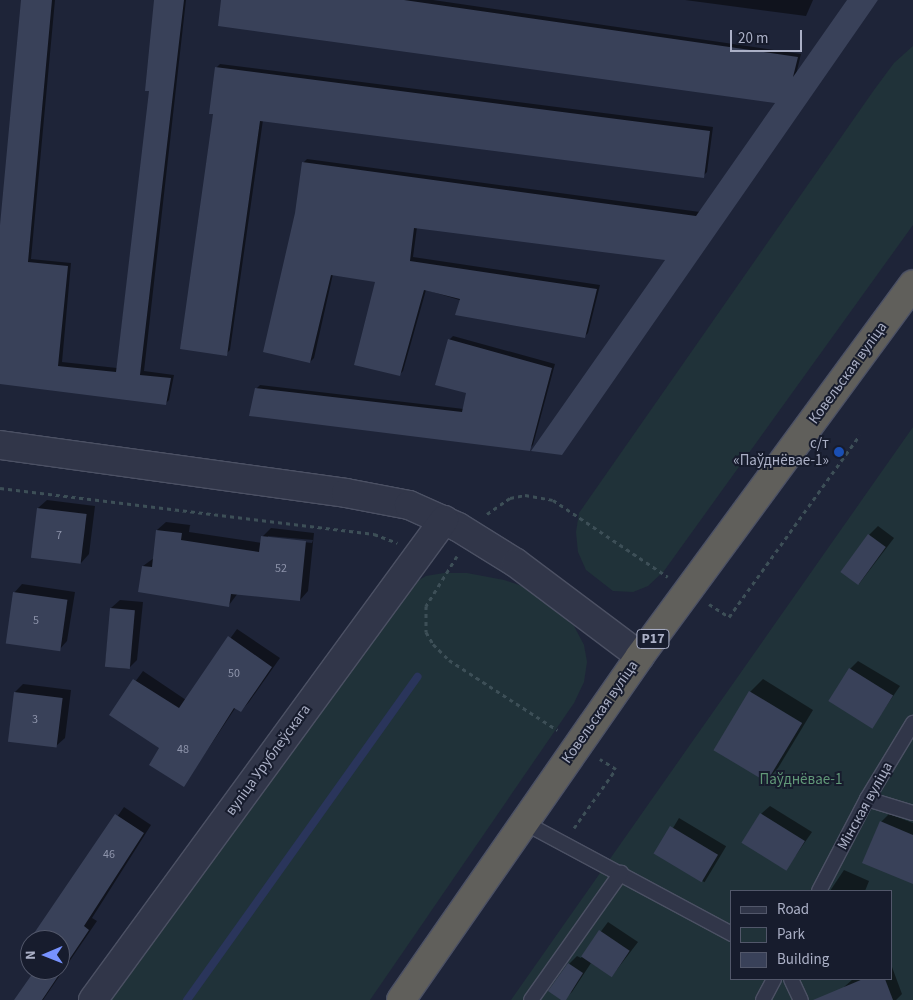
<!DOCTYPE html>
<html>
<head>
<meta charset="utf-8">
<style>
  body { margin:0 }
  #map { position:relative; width:913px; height:1000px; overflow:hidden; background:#1e2438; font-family:"Source Sans 3",sans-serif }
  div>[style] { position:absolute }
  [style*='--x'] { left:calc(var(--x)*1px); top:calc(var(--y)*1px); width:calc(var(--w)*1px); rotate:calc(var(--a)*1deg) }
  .green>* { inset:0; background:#203239 }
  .shadow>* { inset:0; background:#0007; transform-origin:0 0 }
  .stream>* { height:8px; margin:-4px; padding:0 4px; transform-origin:4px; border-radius:4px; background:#2a355b }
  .building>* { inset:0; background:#394159; transform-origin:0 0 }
  .path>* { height:3px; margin-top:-1.5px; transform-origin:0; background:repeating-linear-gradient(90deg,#3d4f57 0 4px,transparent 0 8px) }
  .roads { filter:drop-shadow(1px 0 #4c5164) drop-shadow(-1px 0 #4c5164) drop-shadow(0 1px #4c5164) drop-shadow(0 -1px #4c5164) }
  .service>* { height:14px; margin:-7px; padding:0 7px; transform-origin:7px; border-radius:7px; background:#313649 }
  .minor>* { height:28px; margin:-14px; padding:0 14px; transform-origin:14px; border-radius:14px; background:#313649 }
  .trunk>* { height:28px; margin:-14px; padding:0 14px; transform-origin:14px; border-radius:14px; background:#605f5b }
  .dots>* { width:14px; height:14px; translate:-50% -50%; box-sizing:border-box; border:2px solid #171c2d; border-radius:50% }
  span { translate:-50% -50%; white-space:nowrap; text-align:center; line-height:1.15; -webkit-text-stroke:4px #171c2d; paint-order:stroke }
  .number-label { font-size:12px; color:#8e94ab }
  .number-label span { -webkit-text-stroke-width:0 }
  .shield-label span { padding:1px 4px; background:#171c2d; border:1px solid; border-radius:4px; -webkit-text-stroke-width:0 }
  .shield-label { font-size:14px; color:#abb0c6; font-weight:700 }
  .street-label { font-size:15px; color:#abb0c6 }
  .poi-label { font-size:15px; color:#abb0c6 }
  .right { translate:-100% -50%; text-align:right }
  .park-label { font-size:15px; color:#619878 }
  .legend { position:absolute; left:730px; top:890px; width:162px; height:90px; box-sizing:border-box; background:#171c2d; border:1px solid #52576a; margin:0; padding:6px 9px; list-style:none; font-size:15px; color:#abb0c6 }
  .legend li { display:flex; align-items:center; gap:10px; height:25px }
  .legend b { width:25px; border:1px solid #52576a }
  .north { position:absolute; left:20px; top:930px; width:50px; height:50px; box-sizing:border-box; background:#171c2d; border:1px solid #52576a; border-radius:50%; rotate:269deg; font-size:14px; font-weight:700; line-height:20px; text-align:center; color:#abb0c6 }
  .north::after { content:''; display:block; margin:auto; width:18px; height:22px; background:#7792ff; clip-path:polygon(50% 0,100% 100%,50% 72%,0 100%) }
  .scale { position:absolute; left:730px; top:30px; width:72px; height:22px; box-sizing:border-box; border:2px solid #abb0c6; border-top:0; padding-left:6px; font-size:15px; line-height:18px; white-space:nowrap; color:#abb0c6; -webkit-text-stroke:4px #171c2d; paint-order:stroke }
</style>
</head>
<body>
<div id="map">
  <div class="green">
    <i style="clip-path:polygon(913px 46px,913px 225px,664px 571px,648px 586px,633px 592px,613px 591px,586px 570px,578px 552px,576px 532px,579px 513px,874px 90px,894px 63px)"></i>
    <i style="clip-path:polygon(evenodd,913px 427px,913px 1000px,511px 1000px,913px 427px,732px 891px,892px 891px,892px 979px,732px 979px,732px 891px)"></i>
    <i style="clip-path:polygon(444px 573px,467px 573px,504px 580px,522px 586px,559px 612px,574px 626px,584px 645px,587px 662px,584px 682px,574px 703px,370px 1000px,104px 1000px,411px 585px,426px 576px)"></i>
  </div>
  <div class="shadow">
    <i style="clip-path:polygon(23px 0,55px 0,31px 259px,71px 263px,62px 362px,117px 368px,150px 90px,155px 0,186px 0,144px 371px,174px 375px,169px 400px,165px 404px,0 382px,0 238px)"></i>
    <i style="clip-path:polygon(223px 0,433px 0,801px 54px,796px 75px,853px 0,878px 0,667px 259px,417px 227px,413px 257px,600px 285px,588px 333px,584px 337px,426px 290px,403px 371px,399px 375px,377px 281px,333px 274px,314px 358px,310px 362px,297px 213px,303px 163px,307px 159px,700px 212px,777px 102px)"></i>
    <i style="clip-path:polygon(685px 0,813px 0,806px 16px)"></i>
    <i style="clip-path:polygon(220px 64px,713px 127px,707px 172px,703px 176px,263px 120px,230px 350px,226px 354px,214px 113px,216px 68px)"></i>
    <i style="clip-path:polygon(453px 336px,555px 364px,533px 445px,529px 449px,256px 389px,260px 385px,464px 409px,467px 392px,449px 340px)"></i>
    <i style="clip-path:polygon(47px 500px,95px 506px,89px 554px,81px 563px,38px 508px)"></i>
    <i style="clip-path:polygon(evenodd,166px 522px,190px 525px,189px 532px,262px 543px,262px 537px,271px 528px,314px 533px,308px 591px,300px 600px,238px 593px,229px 605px,143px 566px,154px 558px,157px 530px,166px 522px,268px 536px,313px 540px,312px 543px,268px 538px,268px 536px)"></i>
    <i style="clip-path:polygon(878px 526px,894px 538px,859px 584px,869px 535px)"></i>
    <i style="clip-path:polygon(22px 584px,75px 592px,67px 641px,59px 650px,14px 593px)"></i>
    <i style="clip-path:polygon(120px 600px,143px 602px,137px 660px,128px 669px,105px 666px,111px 608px)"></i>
    <i style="clip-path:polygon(237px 629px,280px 658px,249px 702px,241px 711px,236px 707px,184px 785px,161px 748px,111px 715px,143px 671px,186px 700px)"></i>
    <i style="clip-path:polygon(858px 661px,900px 686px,872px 727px,850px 669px)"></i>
    <i style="clip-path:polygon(763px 679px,813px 710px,778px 768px,766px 781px,750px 692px)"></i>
    <i style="clip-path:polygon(23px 684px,71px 690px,65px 738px,56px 746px,15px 692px)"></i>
    <i style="clip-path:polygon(770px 806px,812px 832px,787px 868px,761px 814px)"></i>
    <i style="clip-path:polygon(124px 807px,151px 825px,92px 918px,97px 921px,43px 1000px,16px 1000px,37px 970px,60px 970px,60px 940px,31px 940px)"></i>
    <i style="clip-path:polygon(889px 814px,913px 823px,913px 878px,881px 822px)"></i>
    <i style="left:679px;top:818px;width:55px;height:42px;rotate:31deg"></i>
    <i style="clip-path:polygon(844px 870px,869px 881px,865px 891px,830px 891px)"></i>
    <i style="clip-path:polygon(608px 922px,638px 942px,612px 976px,591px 963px,572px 992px,563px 1000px,569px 964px,577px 956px,581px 958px)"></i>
    <i style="clip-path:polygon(892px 967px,902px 994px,896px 1000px,849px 1000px,844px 987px,853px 979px,892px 979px)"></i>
  </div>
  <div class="stream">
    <i style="--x:187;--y:1000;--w:397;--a:-54.5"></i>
  </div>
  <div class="building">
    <i style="clip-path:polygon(21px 0,52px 0,28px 262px,68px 266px,58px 366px,116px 372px,149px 91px,145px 91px,154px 0,184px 0,140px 375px,171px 378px,166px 405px,0 384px,0 225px)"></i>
    <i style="clip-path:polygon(221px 0,404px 0,798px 57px,793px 77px,847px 0,878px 0,562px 455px,531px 451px,665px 260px,414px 228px,410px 261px,597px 289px,585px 338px,455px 315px,460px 299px,424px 290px,400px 376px,354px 365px,375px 282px,331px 275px,310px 363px,263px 352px,295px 213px,302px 162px,696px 216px,775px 103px,218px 26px)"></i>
    <i style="clip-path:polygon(215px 67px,710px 131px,704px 178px,260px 121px,227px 356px,180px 349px,213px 114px,209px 114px)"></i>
    <i style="clip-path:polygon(448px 339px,552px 368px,530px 451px,249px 416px,255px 388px,462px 412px,466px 393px,435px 385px)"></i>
    <i style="left:37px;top:508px;width:50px;height:50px;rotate:7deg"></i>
    <i style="clip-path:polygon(156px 530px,182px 533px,181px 540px,259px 552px,261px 536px,306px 541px,300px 601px,231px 594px,229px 607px,138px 592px,142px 566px,152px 567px)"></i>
    <i style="left:868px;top:534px;width:22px;height:47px;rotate:36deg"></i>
    <i style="left:13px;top:592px;width:55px;height:52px;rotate:8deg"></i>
    <i style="left:110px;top:608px;width:25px;height:59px;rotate:5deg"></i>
    <i style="clip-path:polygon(228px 636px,272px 667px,241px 712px,234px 708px,184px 787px,149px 765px,159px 748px,109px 715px,133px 679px,179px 708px)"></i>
    <i style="left:849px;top:668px;width:52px;height:39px;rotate:32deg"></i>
    <i style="left:749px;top:691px;width:62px;height:69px;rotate:31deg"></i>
    <i style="left:14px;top:692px;width:49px;height:50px;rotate:7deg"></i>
    <i style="left:760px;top:813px;width:53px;height:35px;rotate:32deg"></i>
    <i style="clip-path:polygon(115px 814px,144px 833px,84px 926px,89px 930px,42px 1000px,14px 1000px,35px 970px,60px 970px,60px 940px,30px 940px,30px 952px,24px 948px)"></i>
    <i style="clip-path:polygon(880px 821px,913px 835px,913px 884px,862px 863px)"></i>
    <i style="left:670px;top:826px;width:56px;height:32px;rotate:31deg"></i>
    <i style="left:599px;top:930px;width:37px;height:32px;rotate:34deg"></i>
    <i style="clip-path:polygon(568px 963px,583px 973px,566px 1000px,561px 1000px,548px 991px)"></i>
    <i style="clip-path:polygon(863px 979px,885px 979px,893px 1000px,813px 1000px)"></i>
  </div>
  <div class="path">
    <i style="--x:0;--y:488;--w:377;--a:7"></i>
    <i style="--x:374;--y:534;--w:25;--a:21"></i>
    <i style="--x:487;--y:514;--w:28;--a:-35"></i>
    <i style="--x:510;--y:498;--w:15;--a:-11"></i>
    <i style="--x:525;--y:495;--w:28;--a:10"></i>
    <i style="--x:553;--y:500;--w:138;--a:33.8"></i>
    <i style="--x:457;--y:556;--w:59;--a:121.8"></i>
    <i style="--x:426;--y:606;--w:26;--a:90"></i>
    <i style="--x:426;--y:632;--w:14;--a:60"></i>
    <i style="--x:433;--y:644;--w:23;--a:45"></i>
    <i style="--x:449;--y:660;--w:129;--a:32.9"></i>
    <i style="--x:709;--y:604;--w:24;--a:33"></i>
    <i style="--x:729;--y:617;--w:224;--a:-54.3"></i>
    <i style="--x:574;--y:828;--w:72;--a:-54.6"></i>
    <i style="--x:616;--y:769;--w:19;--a:-148"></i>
  </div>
  <div class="roads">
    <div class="service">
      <i style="--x:867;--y:799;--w:48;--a:16.9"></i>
      <i style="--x:525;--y:823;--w:235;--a:28.2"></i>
      <i style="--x:819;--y:891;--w:104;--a:-62.4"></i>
      <i style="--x:867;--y:799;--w:89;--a:-58.8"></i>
      <i style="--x:791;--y:979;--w:23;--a:65"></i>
      <i style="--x:531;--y:1000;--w:156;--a:-54.7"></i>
      <i style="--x:763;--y:1000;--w:24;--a:-62"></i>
    </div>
    <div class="minor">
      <i style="--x:0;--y:445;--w:349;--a:7.9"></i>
      <i style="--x:346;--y:493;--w:64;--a:10.8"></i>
      <i style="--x:409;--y:505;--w:54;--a:24.2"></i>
      <i style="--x:458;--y:527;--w:68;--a:31.8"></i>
      <i style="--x:516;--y:563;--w:155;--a:36.9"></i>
      <i style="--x:93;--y:1000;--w:595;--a:-53.82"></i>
    </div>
    <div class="trunk">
      <i style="--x:401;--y:1000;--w:419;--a:-55.2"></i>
      <i style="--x:640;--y:656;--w:461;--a:-53.7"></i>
    </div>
  </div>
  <div class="dots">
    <i style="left:839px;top:452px;background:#1a4fb4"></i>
  </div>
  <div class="number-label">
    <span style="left:59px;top:536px">7</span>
    <span style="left:281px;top:569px">52</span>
    <span style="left:36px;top:621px">5</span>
    <span style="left:234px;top:674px">50</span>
    <span style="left:35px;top:720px">3</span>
    <span style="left:183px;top:750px">48</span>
    <span style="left:109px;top:855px">46</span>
  </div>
  <div class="shield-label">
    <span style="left:653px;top:639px">Р17</span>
  </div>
  <div class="street-label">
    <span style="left:848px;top:373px;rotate:-54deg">Ковельская вуліца</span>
    <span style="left:600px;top:712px;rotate:-55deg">Ковельская вуліца</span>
    <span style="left:268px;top:760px;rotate:-54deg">вуліца Урублеўскага</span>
    <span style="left:865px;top:806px;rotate:-61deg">Мінская вуліца</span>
  </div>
  <div class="poi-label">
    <span class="right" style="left:829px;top:452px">с/т<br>«Паўднёвае-1»</span>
  </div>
  <div class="park-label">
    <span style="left:801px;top:780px">Паўднёвае-1</span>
  </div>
  <ul class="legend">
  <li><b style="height:6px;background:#313649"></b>Road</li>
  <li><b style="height:14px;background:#203239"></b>Park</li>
  <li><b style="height:14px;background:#394159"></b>Building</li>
  </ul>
  <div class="north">N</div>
  <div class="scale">20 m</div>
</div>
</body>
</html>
